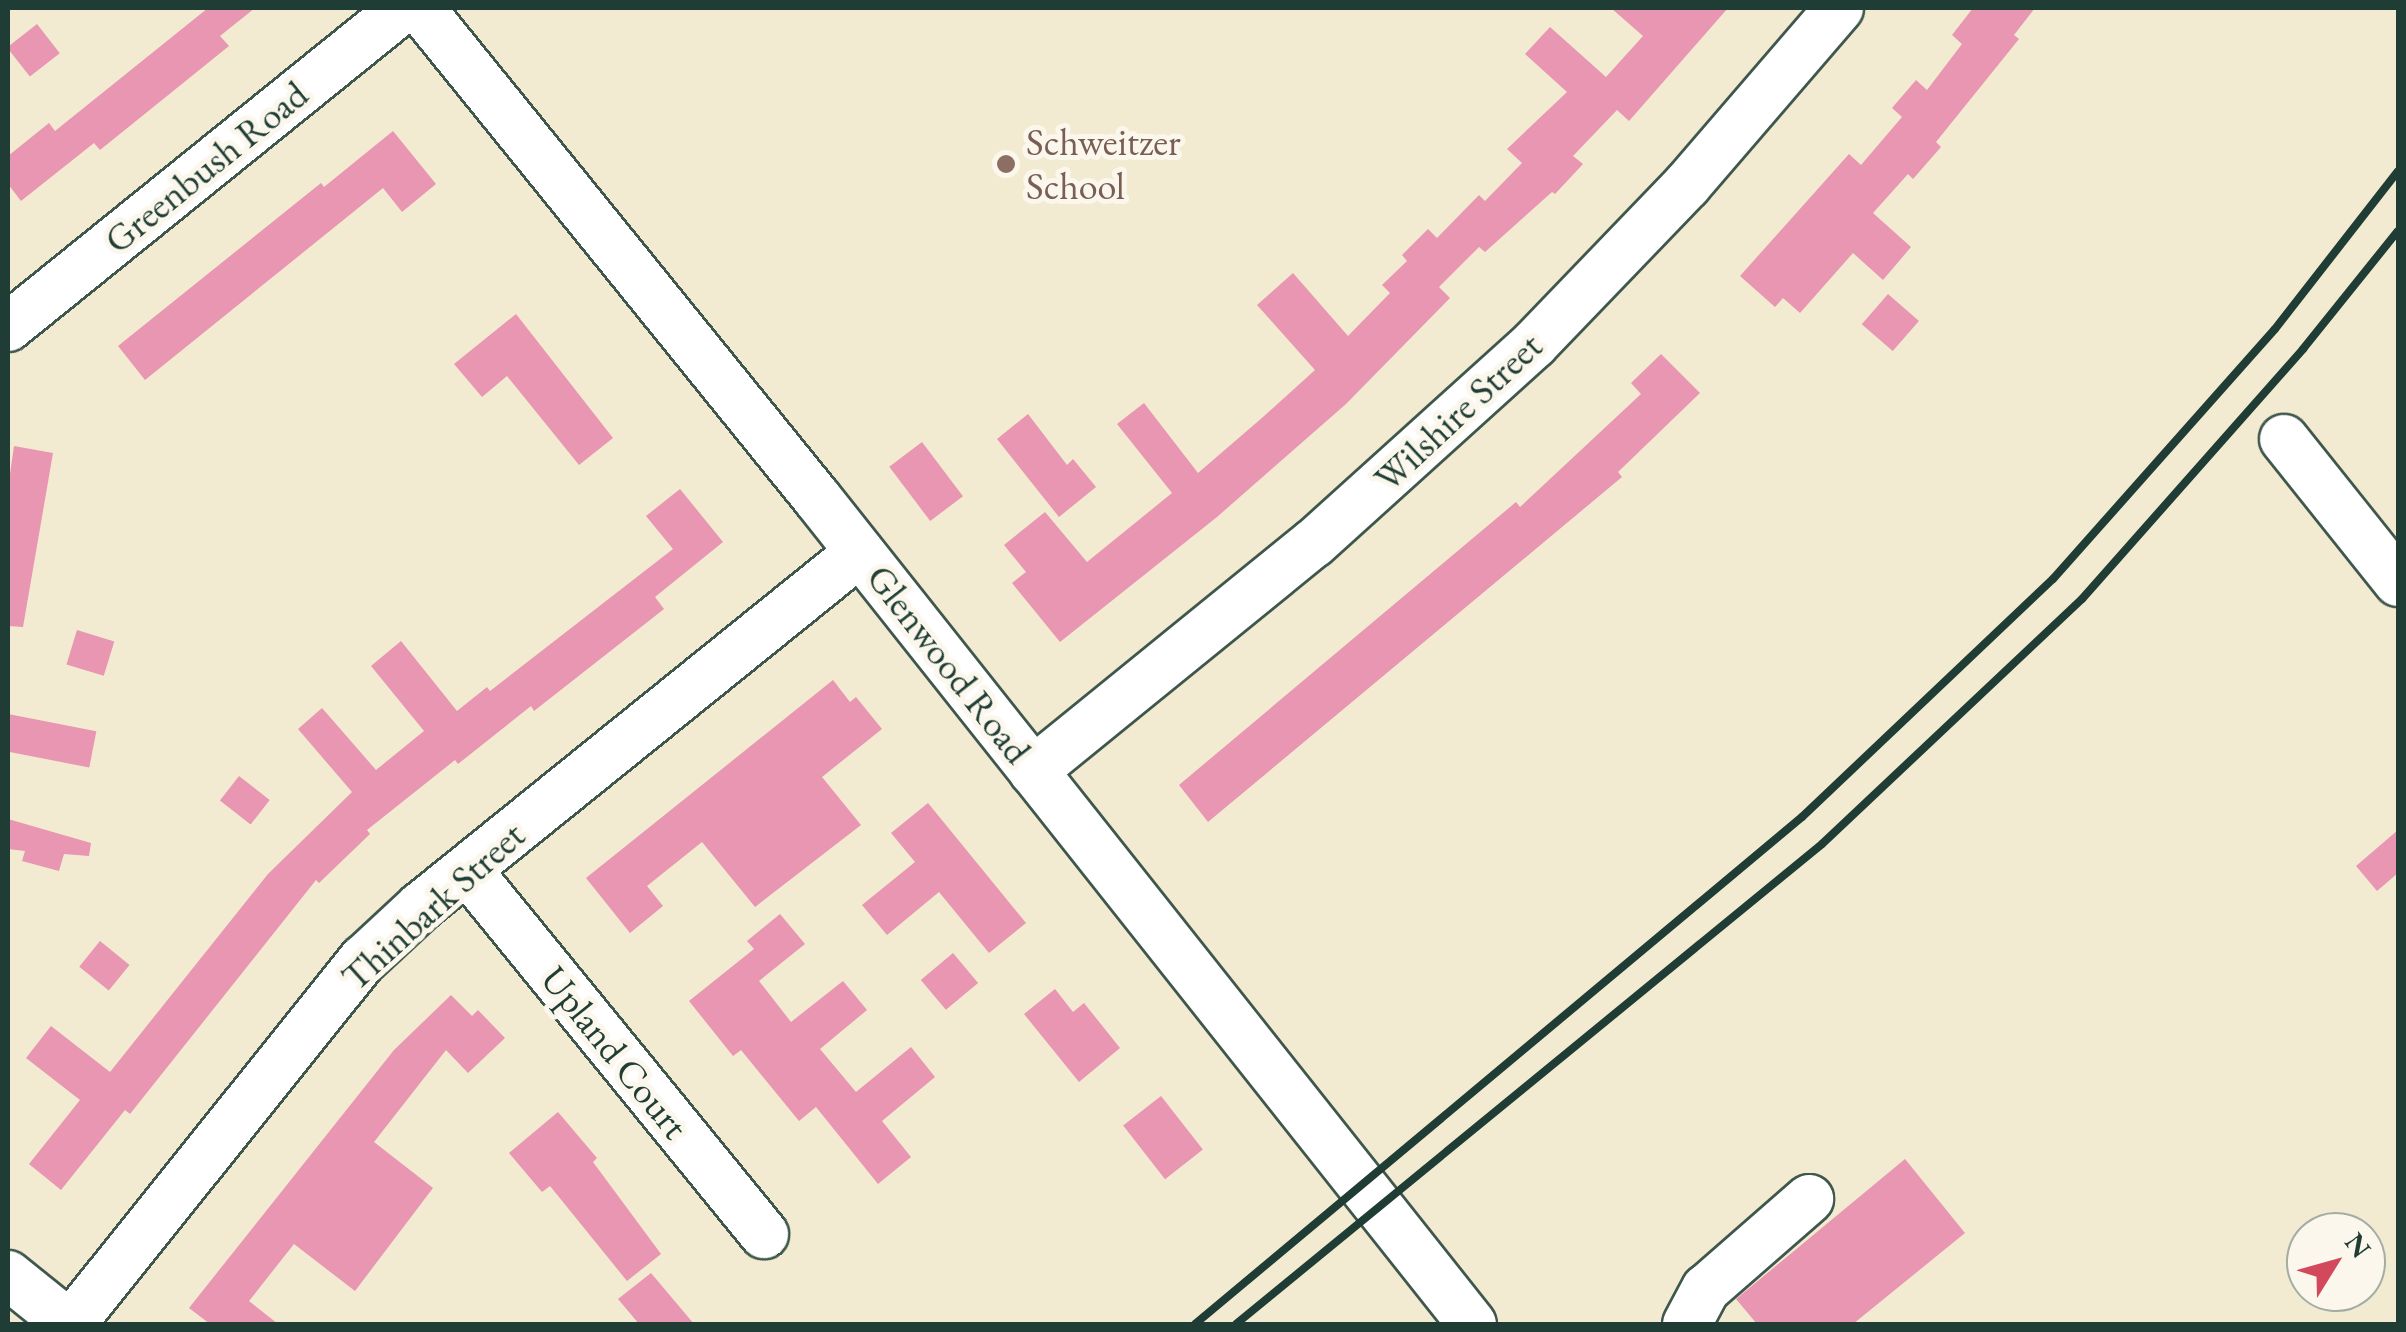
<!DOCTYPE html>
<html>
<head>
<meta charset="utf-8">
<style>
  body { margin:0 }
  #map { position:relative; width:2406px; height:1332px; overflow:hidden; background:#f3ead2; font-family:"EB Garamond",serif }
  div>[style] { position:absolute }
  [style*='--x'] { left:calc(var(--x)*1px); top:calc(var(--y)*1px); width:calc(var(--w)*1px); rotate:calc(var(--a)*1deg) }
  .building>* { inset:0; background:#e896b1; transform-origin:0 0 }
  .roads { filter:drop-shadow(2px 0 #3f574c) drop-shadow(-2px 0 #3f574c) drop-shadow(0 2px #3f574c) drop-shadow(0 -2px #3f574c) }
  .minor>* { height:48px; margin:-24px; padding:0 24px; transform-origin:24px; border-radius:24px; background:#fff }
  .rail>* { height:8px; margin:-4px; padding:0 4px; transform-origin:4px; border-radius:4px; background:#1f3d34 }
  .dots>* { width:28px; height:28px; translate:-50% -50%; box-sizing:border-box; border:5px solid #fbf7ec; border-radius:50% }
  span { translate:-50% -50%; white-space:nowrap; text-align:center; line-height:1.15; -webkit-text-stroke:10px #fbf7ec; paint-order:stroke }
  .education-label { font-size:38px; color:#785e54 }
  .left { translate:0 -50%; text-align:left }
  .street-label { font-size:38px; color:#1f3d34 }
  .frame { position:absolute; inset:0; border:10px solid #1f3d34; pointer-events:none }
  .north { position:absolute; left:2286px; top:1212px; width:100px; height:100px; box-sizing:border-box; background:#fbf7ec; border:2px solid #a3ada2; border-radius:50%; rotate:53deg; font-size:28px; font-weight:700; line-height:40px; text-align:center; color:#1f3d34 }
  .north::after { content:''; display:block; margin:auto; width:35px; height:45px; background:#d1495b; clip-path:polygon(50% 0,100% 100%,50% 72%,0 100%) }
</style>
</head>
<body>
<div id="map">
  <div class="building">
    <i style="clip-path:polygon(208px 8px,255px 8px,220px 36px,229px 46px,100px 150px,94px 143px,21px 201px,8px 184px,8px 156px,49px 123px,55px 131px)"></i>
    <i style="clip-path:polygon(1611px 8px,1728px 8px,1629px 121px,1617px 110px,1573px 156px,1583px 164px,1555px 194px,1552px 192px,1485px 252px,1479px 247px,1439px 287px,1450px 298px,1346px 404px,1217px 517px,1060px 642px,1012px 583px,1026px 572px,1004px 545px,1045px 512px,1087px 562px,1172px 493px,1117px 424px,1144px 403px,1198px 473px,1263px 417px,1315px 370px,1257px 305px,1293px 273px,1348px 336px,1390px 293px,1382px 285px,1407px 261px,1402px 255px,1428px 229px,1437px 238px,1479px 195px,1485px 201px,1522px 163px,1507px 149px,1567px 92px,1525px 54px,1550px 27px,1606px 77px,1643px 36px)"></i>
    <i style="clip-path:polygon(1973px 8px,2035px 8px,2014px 35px,2019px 39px,1936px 142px,1941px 147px,1913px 179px,1908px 174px,1873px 213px,1911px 247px,1883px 280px,1853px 253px,1800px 313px,1783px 298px,1775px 307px,1740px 276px,1849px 154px,1861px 165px,1902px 117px,1892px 108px,1916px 80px,1927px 90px,1962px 44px,1952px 35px)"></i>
    <i style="left:37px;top:24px;width:37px;height:38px;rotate:52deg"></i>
    <i style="clip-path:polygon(393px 131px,436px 184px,402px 212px,383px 188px,145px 380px,118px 346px,321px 183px,324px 187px)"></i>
    <i style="left:1888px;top:294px;width:41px;height:40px;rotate:41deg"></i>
    <i style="clip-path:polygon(516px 314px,613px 438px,579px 465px,507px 376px,482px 397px,454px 364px)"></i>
    <i style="clip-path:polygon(1661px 354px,1700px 393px,1618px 472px,1622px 477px,1208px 822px,1179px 785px,1516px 502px,1520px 507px,1641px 394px,1631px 383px)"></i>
    <i style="clip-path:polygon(1028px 414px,1067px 465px,1073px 459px,1096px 487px,1059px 517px,997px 439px)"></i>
    <i style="left:922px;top:442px;width:68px;height:41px;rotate:53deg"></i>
    <i style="clip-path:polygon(14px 446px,53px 453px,23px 627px,8px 626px,8px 488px)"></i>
    <i style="clip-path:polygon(680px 489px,723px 542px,655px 597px,664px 609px,534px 711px,531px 706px,458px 764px,455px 760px,367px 830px,370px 834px,319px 883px,316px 880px,130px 1114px,125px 1110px,61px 1190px,29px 1164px,80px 1100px,26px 1058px,51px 1026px,110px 1072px,268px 874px,352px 792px,298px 729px,322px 708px,376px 770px,424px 731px,371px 666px,401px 641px,457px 711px,487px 687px,490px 691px,673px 549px,646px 516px)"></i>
    <i style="left:77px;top:630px;width:39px;height:36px;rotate:17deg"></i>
    <i style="clip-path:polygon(833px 680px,850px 702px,856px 697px,882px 729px,822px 777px,861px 825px,755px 907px,702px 842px,647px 886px,663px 906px,630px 933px,586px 878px)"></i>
    <i style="left:8px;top:714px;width:90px;height:37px;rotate:11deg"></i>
    <i style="left:239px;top:776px;width:39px;height:31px;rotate:38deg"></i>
    <i style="clip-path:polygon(928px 803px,1026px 923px,989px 953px,939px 892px,887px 935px,862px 905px,915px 862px,891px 833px)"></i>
    <i style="clip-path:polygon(8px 819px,91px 843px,89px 856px,64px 854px,59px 871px,22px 861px,25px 851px,8px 849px)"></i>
    <i style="clip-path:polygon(2398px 830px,2398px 873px,2377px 891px,2356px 866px)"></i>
    <i style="clip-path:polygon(780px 914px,805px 944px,759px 981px,791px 1022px,843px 981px,867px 1010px,820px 1049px,856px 1092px,911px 1047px,935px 1077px,882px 1121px,911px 1157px,878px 1184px,816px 1107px,799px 1121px,741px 1050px,733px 1056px,689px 1001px,754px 949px,747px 941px)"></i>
    <i style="left:100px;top:941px;width:38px;height:33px;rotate:39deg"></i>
    <i style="left:953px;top:953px;width:39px;height:42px;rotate:50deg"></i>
    <i style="clip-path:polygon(1055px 989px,1073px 1012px,1084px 1003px,1120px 1048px,1079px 1082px,1024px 1014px)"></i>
    <i style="clip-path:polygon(451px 995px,472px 1016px,478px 1010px,505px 1038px,468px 1073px,446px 1050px,374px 1142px,433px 1188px,355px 1291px,294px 1244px,249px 1301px,278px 1324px,210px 1324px,189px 1308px,394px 1050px)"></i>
    <i style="left:1161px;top:1096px;width:68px;height:48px;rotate:52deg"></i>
    <i style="clip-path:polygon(558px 1112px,597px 1158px,593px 1162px,661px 1254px,627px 1281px,550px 1186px,542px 1192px,509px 1153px)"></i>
    <i style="clip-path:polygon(1905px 1159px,1965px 1233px,1853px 1324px,1757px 1324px,1736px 1299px)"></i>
    <i style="clip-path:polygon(651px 1273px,694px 1324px,639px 1324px,618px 1299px)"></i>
  </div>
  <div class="roads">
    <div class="minor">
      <i style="--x:420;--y:8;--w:631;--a:50.99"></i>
      <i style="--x:817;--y:498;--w:1054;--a:51.59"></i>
      <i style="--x:8;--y:327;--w:508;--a:-38.92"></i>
      <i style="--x:2284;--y:439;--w:183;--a:51.4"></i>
      <i style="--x:1033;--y:771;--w:362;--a:-39.1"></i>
      <i style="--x:1314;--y:543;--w:297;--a:-42.1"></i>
      <i style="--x:1534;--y:344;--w:221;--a:-46.1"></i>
      <i style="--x:1687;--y:185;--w:233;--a:-49.3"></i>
      <i style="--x:467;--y:870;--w:470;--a:50.8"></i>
      <i style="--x:8;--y:1275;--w:78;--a:38.8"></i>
      <i style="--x:71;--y:1324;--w:467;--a:-51.3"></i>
      <i style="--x:363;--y:960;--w:78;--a:-42.9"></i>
      <i style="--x:420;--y:907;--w:565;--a:-38.9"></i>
      <i style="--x:1687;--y:1324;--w:40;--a:-62"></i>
      <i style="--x:1706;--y:1289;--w:137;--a:-41.1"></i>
    </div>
  </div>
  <div class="rail">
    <i style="--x:1195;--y:1324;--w:791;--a:-39.87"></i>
    <i style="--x:1802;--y:817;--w:346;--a:-43.5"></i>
    <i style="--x:2053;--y:579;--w:334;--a:-48.4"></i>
    <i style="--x:2275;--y:329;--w:200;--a:-52.1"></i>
    <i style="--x:1236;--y:1324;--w:757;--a:-39.32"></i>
    <i style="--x:1822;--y:844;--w:357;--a:-43.3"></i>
    <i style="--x:2082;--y:599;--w:334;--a:-48.5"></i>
    <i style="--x:2303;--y:349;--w:151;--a:-51.2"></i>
  </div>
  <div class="dots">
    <i style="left:1006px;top:164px;background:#8d6e63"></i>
  </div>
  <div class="education-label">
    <span class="left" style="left:1026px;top:164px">Schweitzer<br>School</span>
  </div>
  <div class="street-label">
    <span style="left:206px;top:167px;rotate:-39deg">Greenbush Road</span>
    <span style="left:1458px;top:412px;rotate:-43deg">Wilshire Street</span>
    <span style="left:949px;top:664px;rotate:52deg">Glenwood Road</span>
    <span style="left:433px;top:906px;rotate:-42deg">Thinbark Street</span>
    <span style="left:615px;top:1052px;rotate:51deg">Upland Court</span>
  </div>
  <div class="frame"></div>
  <div class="north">N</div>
</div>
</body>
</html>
